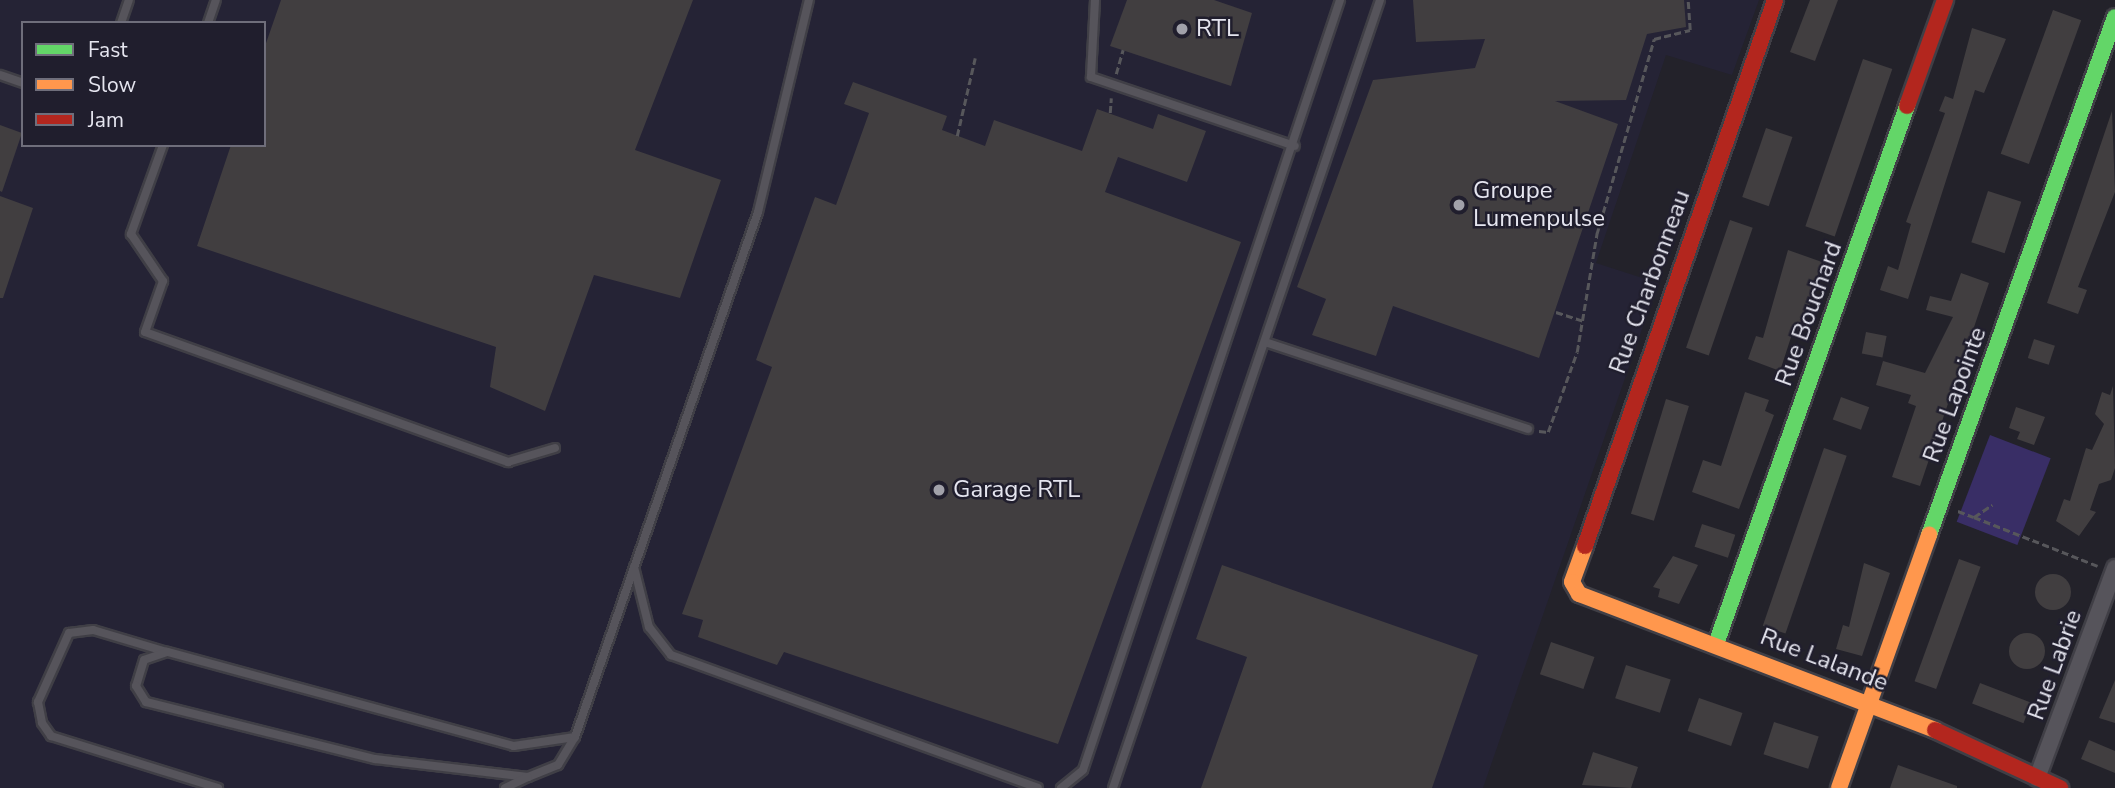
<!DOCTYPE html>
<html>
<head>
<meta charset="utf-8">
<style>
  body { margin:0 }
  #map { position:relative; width:2115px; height:788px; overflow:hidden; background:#23222a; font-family:"Nunito Sans",sans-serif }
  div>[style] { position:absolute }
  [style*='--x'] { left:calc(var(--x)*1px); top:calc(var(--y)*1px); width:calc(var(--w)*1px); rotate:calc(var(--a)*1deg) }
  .built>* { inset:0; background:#252335 }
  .green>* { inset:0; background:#392e66; transform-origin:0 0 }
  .building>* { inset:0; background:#413e40; transform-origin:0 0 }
  .round { border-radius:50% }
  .path>* { height:2.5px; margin-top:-1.25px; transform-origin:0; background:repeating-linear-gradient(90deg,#57575b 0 7px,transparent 0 10.5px) }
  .roads { filter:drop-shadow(2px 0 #403f46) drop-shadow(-2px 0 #403f46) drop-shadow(0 2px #403f46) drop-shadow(0 -2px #403f46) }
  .lane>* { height:8px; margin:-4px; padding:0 4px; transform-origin:4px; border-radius:4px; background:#56545b }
  .street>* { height:16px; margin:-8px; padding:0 8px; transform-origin:8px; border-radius:8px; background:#56545b }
  .fast>* { height:16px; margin:-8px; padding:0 8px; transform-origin:8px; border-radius:8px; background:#63d668 }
  .slow>* { height:16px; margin:-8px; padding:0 8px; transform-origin:8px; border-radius:8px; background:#ff974d }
  .jam>* { height:16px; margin:-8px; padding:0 8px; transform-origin:8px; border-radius:8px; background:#b3261e }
  .dots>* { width:19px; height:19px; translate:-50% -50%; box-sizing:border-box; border:4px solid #201e2d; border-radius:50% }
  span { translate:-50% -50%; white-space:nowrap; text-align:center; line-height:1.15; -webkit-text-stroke:5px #201e2d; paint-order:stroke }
  .poi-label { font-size:24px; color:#e5e5ef }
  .left { translate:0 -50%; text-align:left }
  .street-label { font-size:24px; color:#e5e5ef }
  .legend { position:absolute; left:21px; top:21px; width:245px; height:126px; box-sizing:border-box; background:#201e2d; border:2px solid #6f6e7b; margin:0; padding:9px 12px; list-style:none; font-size:21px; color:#e5e5ef }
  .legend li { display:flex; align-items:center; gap:14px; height:35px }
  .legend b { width:35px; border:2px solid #6f6e7b }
</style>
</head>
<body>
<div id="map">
  <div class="built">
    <i style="clip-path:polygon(evenodd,0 0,1759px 0,1732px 75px,1666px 55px,1596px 263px,1658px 283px,1483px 788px,0 788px,0 0,23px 23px,264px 23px,264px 145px,23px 145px,23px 23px)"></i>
  </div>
  <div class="green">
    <i style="left:1990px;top:435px;width:65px;height:93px;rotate:21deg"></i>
  </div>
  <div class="building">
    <i style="clip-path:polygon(281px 0,693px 0,635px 150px,721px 180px,680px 298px,594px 275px,545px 411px,490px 387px,496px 347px,197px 246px,231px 145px,264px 145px,264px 49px)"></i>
    <i style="clip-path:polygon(1127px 0,1214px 0,1252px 13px,1231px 86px,1110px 46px)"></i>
    <i style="clip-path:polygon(1413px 0,1684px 0,1686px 27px,1647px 34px,1626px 100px,1555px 101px,1618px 124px,1539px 358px,1393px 306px,1376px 356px,1312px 335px,1326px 299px,1297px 287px,1373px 80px,1475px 68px,1485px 39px,1416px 42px)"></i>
    <i style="clip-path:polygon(1810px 0,1838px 0,1815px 61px,1790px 52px)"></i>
    <i style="left:2053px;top:10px;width:30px;height:153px;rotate:20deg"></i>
    <i style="clip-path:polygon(1972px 28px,2006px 39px,1984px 93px,1975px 90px,1908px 299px,1880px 290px,1888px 266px,1898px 270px,1911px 224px,1906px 222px,1945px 113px,1939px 111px,1945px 96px,1953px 99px)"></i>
    <i style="left:1863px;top:59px;width:31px;height:177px;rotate:19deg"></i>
    <i style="clip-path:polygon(853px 82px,947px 116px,942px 130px,985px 146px,994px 120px,1082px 151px,1097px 109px,1153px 129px,1158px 114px,1206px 131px,1187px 182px,1118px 157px,1105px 192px,1241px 242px,1058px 744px,784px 652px,777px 665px,698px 637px,703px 620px,682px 614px,772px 367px,756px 360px,815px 197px,836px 205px,869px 113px,844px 104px)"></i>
    <i style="clip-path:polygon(2112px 111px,2115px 192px,2078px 287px,2087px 290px,2078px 314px,2047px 303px)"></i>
    <i style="clip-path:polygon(0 125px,22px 133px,2px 192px,0 191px)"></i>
    <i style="left:1766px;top:128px;width:28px;height:73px;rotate:19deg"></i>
    <i style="left:1988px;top:191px;width:35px;height:54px;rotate:18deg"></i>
    <i style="clip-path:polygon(0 196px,33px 208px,3px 298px,0 298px)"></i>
    <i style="left:1730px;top:220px;width:24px;height:135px;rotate:19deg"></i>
    <i style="clip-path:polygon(1788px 250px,1822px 262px,1802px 331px,1794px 328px,1780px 371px,1748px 359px,1756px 336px,1763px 338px)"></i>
    <i style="clip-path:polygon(1961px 273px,1989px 283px,1920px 486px,1892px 477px,1916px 406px,1908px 403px,1911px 395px,1876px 385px,1883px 361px,1925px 373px,1953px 317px,1926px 310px,1930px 296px,1951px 301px)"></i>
    <i style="left:1866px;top:332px;width:21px;height:22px;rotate:11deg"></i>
    <i style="left:2034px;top:339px;width:22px;height:20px;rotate:18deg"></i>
    <i style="clip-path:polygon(2113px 386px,2115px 468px,2111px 480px,2099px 484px,2090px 510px,2096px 512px,2079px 536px,2056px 521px,2064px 499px,2070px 501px,2086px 448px,2092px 450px,2104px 424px,2095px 414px,2102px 392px,2110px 395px)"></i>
    <i style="clip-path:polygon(1745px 392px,1769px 400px,1765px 411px,1774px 415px,1739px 509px,1692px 492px,1703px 460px,1721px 466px)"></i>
    <i style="left:1841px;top:397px;width:30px;height:24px;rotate:20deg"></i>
    <i style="left:1666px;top:399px;width:24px;height:120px;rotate:17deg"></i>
    <i style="clip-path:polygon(2016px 407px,2045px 417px,2034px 445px,2017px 439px,2020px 432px,2009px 428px)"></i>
    <i style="left:1824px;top:448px;width:24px;height:188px;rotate:19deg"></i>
    <i style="left:1702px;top:524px;width:35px;height:24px;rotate:18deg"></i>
    <i style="clip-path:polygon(1673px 556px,1698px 565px,1679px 604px,1658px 597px,1660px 589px,1653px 587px)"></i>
    <i style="left:1959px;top:559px;width:23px;height:130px;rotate:20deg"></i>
    <i style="clip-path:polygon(1864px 563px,1890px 573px,1862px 656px,1836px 649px,1843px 625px,1849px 627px)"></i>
    <i style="clip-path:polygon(1222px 565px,1478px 655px,1432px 788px,1201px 788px,1247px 657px,1196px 639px)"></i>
    <i class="round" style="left:2035px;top:574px;width:36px;height:36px"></i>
    <i class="round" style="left:2009px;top:633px;width:36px;height:36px"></i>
    <i style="left:1551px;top:642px;width:46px;height:34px;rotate:19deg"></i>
    <i style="left:1626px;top:665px;width:47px;height:35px;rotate:18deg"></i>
    <i style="clip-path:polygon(2115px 680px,2115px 723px,2099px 718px)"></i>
    <i style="left:1980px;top:683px;width:55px;height:22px;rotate:21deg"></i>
    <i style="left:1699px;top:698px;width:46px;height:35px;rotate:19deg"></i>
    <i style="left:1774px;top:722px;width:47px;height:34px;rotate:18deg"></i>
    <i style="clip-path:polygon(2089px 740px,2115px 751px,2115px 773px,2081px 759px)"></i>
    <i style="clip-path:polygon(1593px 752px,1638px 767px,1631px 788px,1582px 785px)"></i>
    <i style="clip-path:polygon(1898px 765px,1957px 786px,1957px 788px,1890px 788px)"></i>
  </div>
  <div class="path">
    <i style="--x:1116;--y:74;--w:25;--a:-74"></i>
    <i style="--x:1110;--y:113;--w:15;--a:-86"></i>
    <i style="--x:957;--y:136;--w:80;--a:-77"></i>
    <i style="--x:1556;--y:312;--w:28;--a:18"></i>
    <i style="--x:1539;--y:431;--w:9;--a:6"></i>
    <i style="--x:1548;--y:432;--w:85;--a:-70.1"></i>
    <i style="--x:1577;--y:352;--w:121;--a:-80.5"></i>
    <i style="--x:1597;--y:233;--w:202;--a:-73.6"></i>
    <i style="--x:1654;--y:39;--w:37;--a:-14"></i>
    <i style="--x:1690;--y:30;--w:30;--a:-94"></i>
    <i style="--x:1958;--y:511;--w:17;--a:21"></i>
    <i style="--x:1974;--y:517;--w:22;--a:-34"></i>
    <i style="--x:1974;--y:517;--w:133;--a:21.6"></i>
  </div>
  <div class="roads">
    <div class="lane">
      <i style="--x:1095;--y:0;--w:77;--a:93"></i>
      <i style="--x:1091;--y:77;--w:215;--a:18.7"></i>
      <i style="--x:121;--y:23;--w:24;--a:-71"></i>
      <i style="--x:208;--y:23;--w:24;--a:-71"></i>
      <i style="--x:0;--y:75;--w:24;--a:19"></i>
      <i style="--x:163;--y:145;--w:95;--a:109.8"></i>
      <i style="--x:131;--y:234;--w:57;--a:55.8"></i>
      <i style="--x:163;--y:281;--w:54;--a:109.4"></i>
      <i style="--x:145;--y:332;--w:386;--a:19.7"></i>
      <i style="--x:508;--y:462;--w:49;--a:-16.6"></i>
      <i style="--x:1265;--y:342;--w:277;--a:18.3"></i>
      <i style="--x:634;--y:567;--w:62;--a:76"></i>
      <i style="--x:649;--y:627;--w:36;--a:52"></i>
      <i style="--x:671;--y:655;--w:390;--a:19.9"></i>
      <i style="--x:167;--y:652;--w:77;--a:-163.4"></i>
      <i style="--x:93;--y:630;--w:24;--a:173"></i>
      <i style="--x:69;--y:633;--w:76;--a:114.2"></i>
      <i style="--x:38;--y:702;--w:21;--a:79"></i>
      <i style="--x:42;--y:723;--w:16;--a:55"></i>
      <i style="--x:51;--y:736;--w:175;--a:17.3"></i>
      <i style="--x:575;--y:737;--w:62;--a:171.6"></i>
      <i style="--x:514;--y:746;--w:360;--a:-164.8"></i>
      <i style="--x:167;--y:652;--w:24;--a:161"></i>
      <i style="--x:144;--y:660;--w:27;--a:107"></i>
      <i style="--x:136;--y:686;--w:19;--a:58"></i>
      <i style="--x:146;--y:702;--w:236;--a:14"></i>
      <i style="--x:375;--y:759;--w:154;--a:6.7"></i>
      <i style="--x:528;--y:777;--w:32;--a:-22"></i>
      <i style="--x:558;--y:765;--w:33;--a:-59"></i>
      <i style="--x:575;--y:737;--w:556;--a:-70.78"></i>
      <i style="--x:758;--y:212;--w:218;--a:-76.5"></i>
      <i style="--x:505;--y:788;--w:25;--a:-26"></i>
      <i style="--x:1061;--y:788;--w:28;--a:-39"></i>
      <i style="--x:1083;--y:770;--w:812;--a:-71.54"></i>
      <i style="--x:1113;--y:788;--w:832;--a:-71.28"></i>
    </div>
    <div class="street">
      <i style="--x:2037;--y:778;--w:224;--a:-69.6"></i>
    </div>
    <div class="fast">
      <i style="--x:1929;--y:535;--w:550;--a:-70.25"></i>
      <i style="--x:1716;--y:644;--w:571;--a:-70.45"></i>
    </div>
    <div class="slow">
      <i style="--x:1585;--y:546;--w:38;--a:110"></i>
      <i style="--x:1572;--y:582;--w:14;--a:60"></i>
      <i style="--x:1579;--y:594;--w:381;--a:20.9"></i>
      <i style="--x:1839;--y:788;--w:269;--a:-70.4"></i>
    </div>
    <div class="jam">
      <i style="--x:1907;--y:106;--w:113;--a:-70.3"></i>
      <i style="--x:1585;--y:546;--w:578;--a:-70.81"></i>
      <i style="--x:1935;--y:730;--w:138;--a:24.9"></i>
    </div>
  </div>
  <div class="dots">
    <i style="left:1182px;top:29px;background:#a1a1aa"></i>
    <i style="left:1459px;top:205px;background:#a1a1aa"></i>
    <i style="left:939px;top:490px;background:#a1a1aa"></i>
  </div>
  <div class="poi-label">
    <span class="left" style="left:1196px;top:29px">RTL</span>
    <span class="left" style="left:1473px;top:205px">Groupe<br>Lumenpulse</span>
    <span class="left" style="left:953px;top:490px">Garage RTL</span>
  </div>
  <div class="street-label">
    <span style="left:1650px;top:282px;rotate:-70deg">Rue Charbonneau</span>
    <span style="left:1809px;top:314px;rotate:-70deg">Rue Bouchard</span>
    <span style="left:1955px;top:395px;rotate:-70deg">Rue Lapointe</span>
    <span style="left:1824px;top:660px;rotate:21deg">Rue Lalande</span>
    <span style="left:2055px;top:665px;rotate:-70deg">Rue Labrie</span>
  </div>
  <ul class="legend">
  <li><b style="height:9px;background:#63d668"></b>Fast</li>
  <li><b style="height:9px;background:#ff974d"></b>Slow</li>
  <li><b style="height:9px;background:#b3261e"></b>Jam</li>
  </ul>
</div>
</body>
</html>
